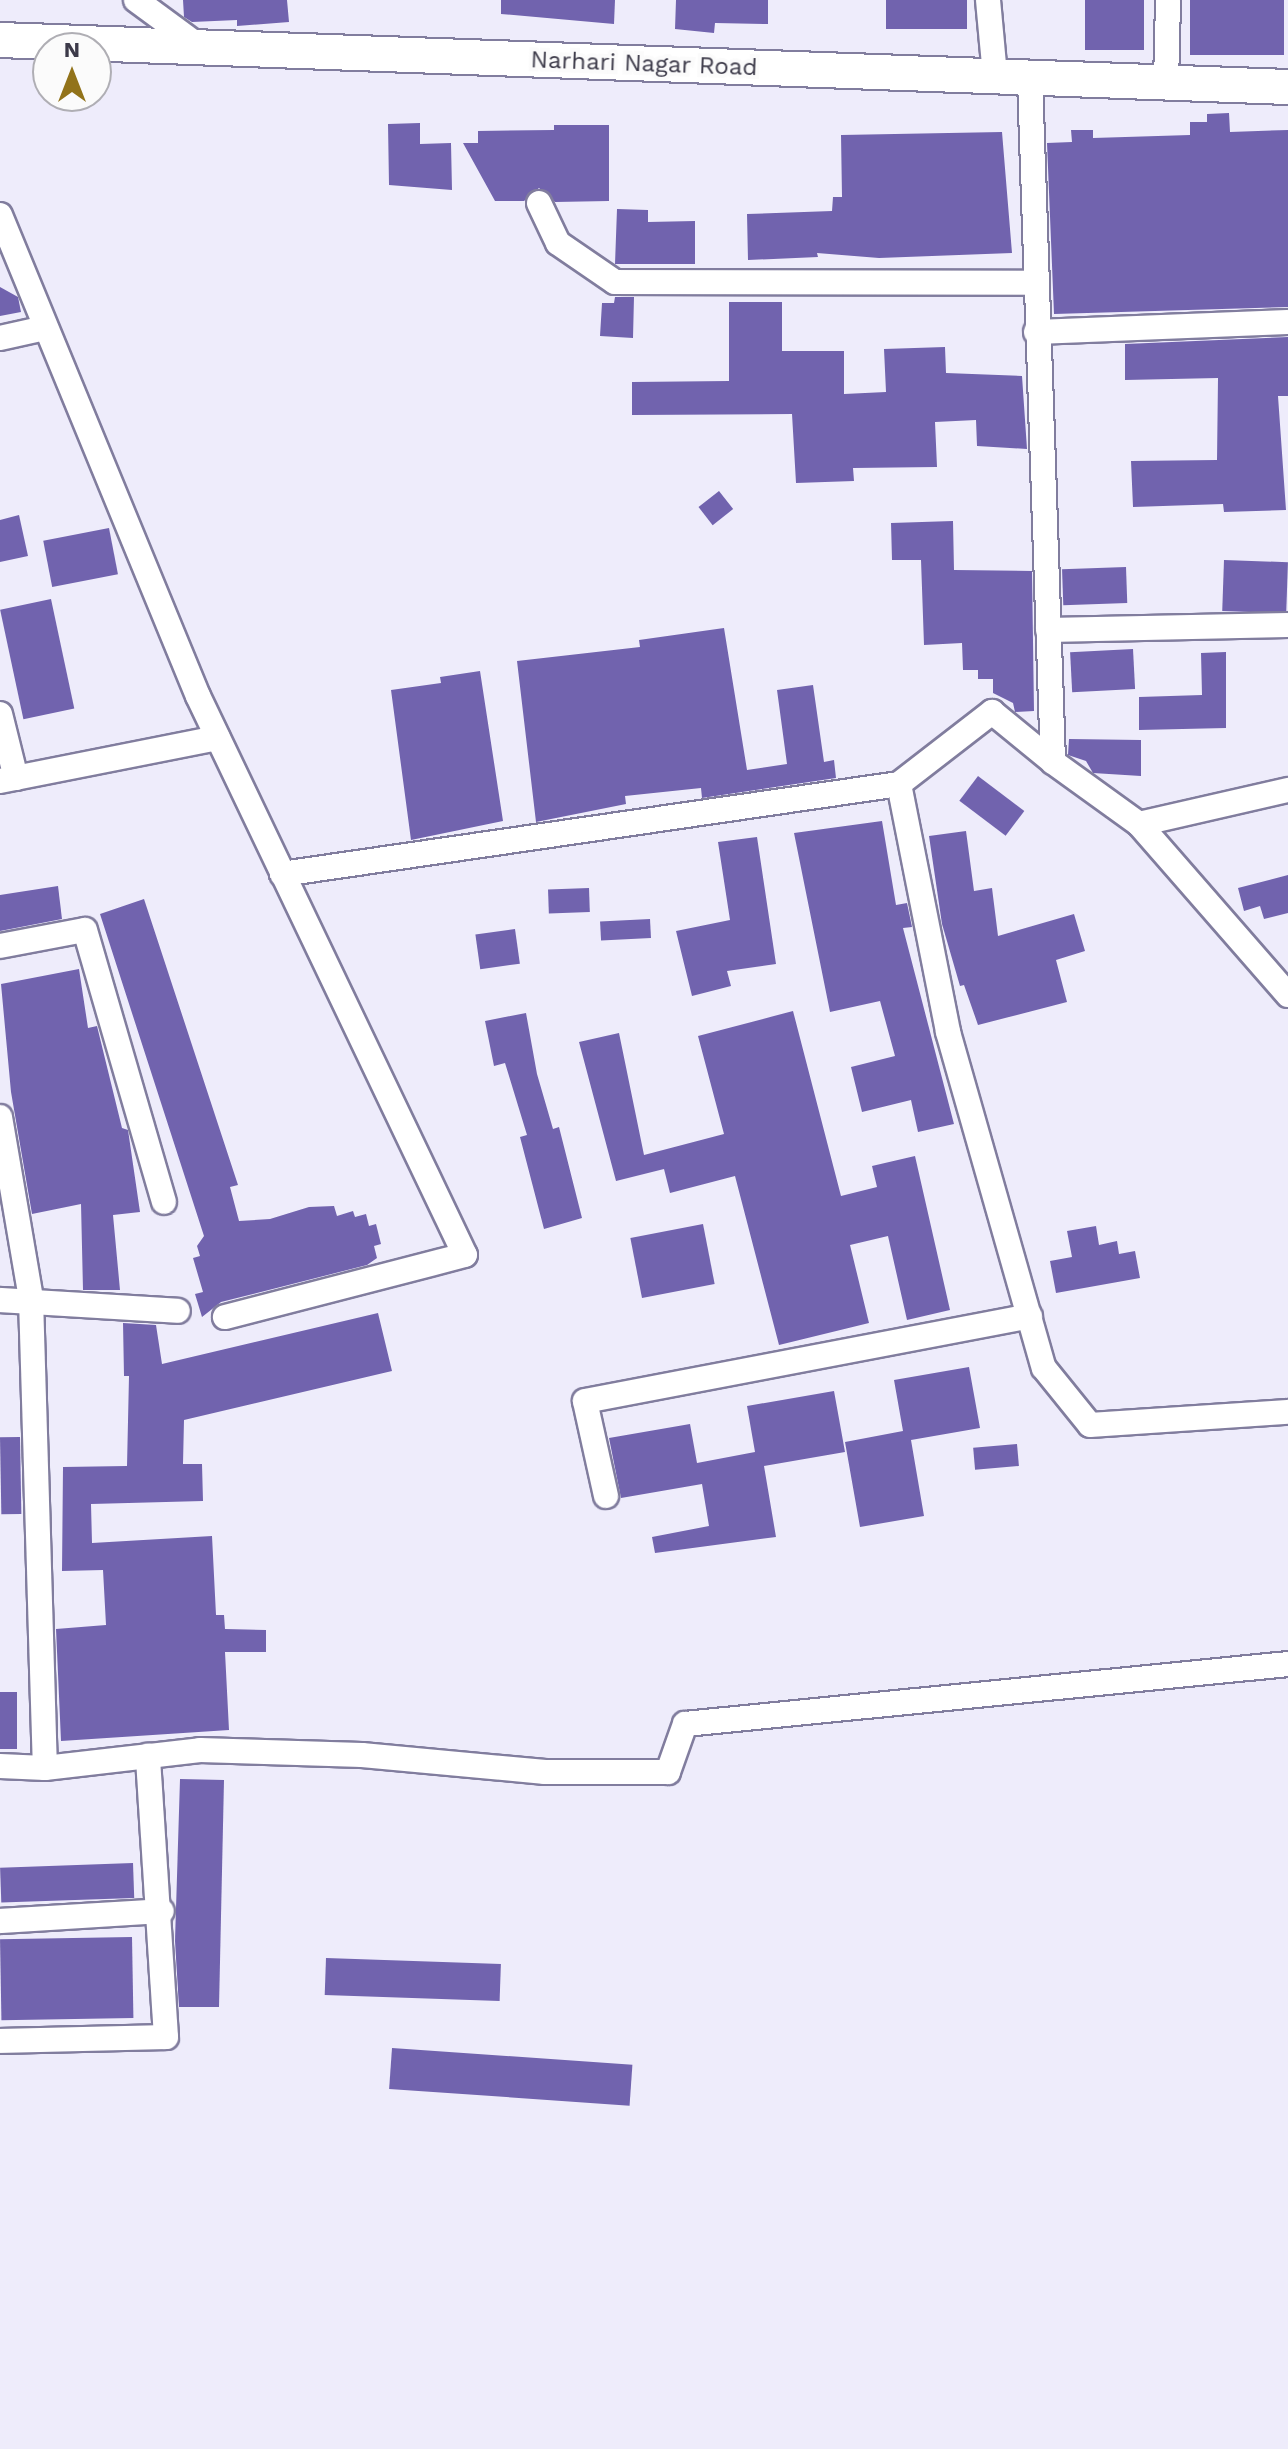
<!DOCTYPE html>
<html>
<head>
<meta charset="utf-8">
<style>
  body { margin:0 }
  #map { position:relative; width:1288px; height:2449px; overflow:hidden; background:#eeecfb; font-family:"Work Sans",sans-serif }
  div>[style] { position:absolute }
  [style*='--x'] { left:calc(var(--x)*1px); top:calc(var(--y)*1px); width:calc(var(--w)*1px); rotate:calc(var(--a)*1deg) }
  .building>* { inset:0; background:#7163ae; transform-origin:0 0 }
  .roads { filter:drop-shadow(2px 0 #817d9e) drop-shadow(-2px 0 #817d9e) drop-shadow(0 2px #817d9e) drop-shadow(0 -2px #817d9e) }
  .street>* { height:24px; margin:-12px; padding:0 12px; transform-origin:12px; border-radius:12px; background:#fff }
  .secondary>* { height:34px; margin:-17px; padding:0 17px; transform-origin:17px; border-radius:17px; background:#fff }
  span { translate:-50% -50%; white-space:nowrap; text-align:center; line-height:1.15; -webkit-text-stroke:8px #fbfbfb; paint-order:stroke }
  .street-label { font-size:24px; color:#3c3a49 }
  .north { position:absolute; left:32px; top:32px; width:80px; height:80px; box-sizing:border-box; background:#fbfbfb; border:2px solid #afaeb4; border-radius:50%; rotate:0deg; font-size:22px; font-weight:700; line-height:32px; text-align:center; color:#3c3a49 }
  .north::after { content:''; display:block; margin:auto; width:28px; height:36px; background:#92731a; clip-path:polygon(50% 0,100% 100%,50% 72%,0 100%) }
</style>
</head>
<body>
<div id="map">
  <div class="building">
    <i style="clip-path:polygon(183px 0,287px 0,289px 22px,237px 26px,237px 20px,192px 22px,184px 17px)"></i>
    <i style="clip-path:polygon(501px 0,615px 0,614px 24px,501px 14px)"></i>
    <i style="clip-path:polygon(676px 0,768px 0,768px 24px,715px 23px,714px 33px,675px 29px)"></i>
    <i style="left:886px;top:0;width:81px;height:29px"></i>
    <i style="left:1085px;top:0;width:59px;height:50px"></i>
    <i style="left:1190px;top:0;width:94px;height:55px"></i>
    <i style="clip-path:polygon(1229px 113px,1230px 132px,1288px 130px,1288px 307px,1054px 314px,1047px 143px,1072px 142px,1071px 130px,1093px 130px,1093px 138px,1190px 135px,1190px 122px,1207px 122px,1207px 114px)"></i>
    <i style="clip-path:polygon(420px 123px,420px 144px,451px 143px,452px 190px,389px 185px,388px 124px)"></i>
    <i style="clip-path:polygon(554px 125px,609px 125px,609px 201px,555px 202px,539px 188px,524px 201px,495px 201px,463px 143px,478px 143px,478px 131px,554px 130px)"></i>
    <i style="clip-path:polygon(1002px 132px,1012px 253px,879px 258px,817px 253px,818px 257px,748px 260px,747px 214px,832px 211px,833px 197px,842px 197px,841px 135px)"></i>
    <i style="clip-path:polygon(617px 209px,648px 210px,648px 222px,695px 221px,695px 264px,615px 264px)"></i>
    <i style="clip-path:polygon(0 287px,18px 297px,21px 312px,0 316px)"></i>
    <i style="clip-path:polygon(615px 297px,634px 297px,633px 338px,600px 336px,602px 303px,614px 303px)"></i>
    <i style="clip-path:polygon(729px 302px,782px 302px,782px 351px,844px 351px,844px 394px,886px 392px,884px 349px,945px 347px,946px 373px,1022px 376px,1027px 449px,977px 446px,976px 420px,935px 422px,937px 467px,853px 468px,854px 481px,796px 483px,792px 414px,632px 415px,632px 382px,729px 381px)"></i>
    <i style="clip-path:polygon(1288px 337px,1288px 396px,1278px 396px,1286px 510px,1224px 512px,1223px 504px,1133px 507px,1131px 461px,1217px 460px,1218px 378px,1125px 380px,1125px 344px)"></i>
    <i style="left:719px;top:491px;width:23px;height:26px;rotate:52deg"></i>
    <i style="clip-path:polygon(19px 515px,28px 556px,0 562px,0 520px)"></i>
    <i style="clip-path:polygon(953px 521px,954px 570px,1032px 571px,1034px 711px,1015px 712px,1013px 703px,993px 693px,993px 679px,978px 679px,978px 670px,963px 670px,962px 643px,924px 645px,921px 560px,892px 560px,891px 523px)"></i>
    <i style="left:109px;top:528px;width:47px;height:67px;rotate:79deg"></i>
    <i style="left:1224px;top:560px;width:64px;height:51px;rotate:2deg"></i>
    <i style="left:1126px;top:567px;width:36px;height:64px;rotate:88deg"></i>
    <i style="left:51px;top:599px;width:112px;height:52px;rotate:78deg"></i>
    <i style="clip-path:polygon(724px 628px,747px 770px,787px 764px,777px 690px,813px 685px,824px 762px,834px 760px,836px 778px,702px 798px,701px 788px,625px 796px,626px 804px,536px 822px,517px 661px,640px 647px,639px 640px)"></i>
    <i style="left:1133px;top:649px;width:40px;height:63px;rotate:87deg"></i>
    <i style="clip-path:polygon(1226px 652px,1226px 728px,1139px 730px,1139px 697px,1202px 695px,1201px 653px)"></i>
    <i style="clip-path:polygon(480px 671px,503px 821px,411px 840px,391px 690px,441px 683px,440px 677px)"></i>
    <i style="clip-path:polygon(1069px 739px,1141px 740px,1141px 776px,1093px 773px,1086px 761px,1068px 755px)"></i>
    <i style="left:978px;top:776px;width:58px;height:31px;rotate:37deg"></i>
    <i style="clip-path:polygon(882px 821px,896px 905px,907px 903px,912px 927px,903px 928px,954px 1124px,918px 1132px,911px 1100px,862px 1112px,851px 1067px,895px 1056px,880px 1001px,830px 1012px,794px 833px)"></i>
    <i style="clip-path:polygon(966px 831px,974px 891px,992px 888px,998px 936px,1074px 914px,1085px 951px,1056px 960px,1067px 1002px,978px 1025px,964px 985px,960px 986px,942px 924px,929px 836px)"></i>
    <i style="clip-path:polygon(757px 837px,776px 964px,727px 971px,731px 986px,692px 996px,676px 931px,730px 920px,718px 842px)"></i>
    <i style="clip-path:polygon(1288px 875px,1288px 913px,1264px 919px,1260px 906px,1244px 911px,1238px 888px)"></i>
    <i style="clip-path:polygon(58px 886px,62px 919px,0 931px,0 895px)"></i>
    <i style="left:589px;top:888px;width:24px;height:41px;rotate:88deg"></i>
    <i style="clip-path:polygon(144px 899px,238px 1185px,230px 1187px,239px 1221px,270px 1219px,309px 1207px,334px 1206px,337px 1216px,353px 1211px,355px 1217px,366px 1214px,369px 1226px,376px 1224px,381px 1244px,374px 1246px,377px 1258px,367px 1265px,221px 1302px,202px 1317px,195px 1294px,203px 1292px,193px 1258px,200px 1256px,197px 1246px,204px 1236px,100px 914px)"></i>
    <i style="left:650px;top:919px;width:19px;height:50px;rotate:87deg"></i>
    <i style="left:515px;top:929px;width:35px;height:40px;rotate:82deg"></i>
    <i style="clip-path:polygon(79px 969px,88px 1028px,97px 1026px,122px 1128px,128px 1130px,140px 1212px,113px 1215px,120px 1290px,83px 1290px,81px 1204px,32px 1214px,11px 1092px,1px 984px)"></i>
    <i style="clip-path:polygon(793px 1011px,841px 1196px,877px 1187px,872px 1166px,915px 1156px,950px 1310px,907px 1320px,888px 1236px,850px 1245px,869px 1323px,779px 1345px,735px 1176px,670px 1193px,664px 1169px,616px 1181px,579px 1042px,619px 1033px,644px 1155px,724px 1134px,698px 1036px)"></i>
    <i style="clip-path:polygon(526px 1013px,537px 1074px,553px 1129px,559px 1127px,582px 1218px,544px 1229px,520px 1137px,527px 1135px,505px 1063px,494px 1066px,485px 1021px)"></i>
    <i style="left:703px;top:1224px;width:61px;height:74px;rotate:79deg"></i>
    <i style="clip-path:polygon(1096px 1226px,1099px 1245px,1117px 1241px,1119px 1254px,1135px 1251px,1140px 1278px,1056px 1293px,1050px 1261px,1072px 1257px,1067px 1231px)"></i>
    <i style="clip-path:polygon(378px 1313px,392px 1371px,184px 1420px,183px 1464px,202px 1464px,203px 1501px,91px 1504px,92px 1543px,212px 1536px,216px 1615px,224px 1615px,225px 1629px,266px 1630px,266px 1652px,225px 1652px,229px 1730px,61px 1741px,56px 1629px,106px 1625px,103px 1570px,62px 1571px,63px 1467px,127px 1466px,129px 1376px,124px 1376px,123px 1323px,156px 1325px,162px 1364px)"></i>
    <i style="clip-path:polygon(969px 1367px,980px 1428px,911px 1440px,924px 1516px,860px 1527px,845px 1442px,903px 1431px,894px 1380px)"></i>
    <i style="clip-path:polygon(834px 1391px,845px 1452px,764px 1466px,776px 1537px,655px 1553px,652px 1537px,709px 1526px,702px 1484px,621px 1498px,609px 1438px,690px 1424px,697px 1463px,755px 1452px,747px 1406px)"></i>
    <i style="left:20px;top:1437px;width:77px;height:20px;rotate:89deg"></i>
    <i style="left:1017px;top:1444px;width:22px;height:44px;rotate:85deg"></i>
    <i style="left:0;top:1692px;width:17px;height:57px"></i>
    <i style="clip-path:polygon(180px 1779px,224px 1780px,219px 2007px,179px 2007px,175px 1941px)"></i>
    <i style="left:133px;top:1863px;width:35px;height:133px;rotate:88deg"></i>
    <i style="left:132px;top:1937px;width:81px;height:132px;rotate:89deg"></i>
    <i style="left:326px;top:1958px;width:175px;height:37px;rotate:2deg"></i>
    <i style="left:392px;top:2048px;width:241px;height:41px;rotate:4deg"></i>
  </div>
  <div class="roads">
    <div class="street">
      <i style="--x:136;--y:0;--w:79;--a:36.3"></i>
      <i style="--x:988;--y:0;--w:76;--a:84.7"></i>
      <i style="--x:1166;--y:83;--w:83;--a:-88.6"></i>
      <i style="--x:539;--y:203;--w:44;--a:64.6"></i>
      <i style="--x:558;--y:243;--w:69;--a:34.4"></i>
      <i style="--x:615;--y:282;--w:418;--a:0.1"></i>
      <i style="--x:0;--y:215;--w:520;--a:67.63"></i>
      <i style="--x:198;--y:696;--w:619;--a:64.47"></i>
      <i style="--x:465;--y:1255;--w:248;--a:165.5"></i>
      <i style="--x:1036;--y:332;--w:252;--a:-2.3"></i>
      <i style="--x:0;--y:338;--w:46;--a:-12.5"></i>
      <i style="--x:1048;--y:630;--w:240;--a:-1.2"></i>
      <i style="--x:0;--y:714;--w:66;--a:76"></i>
      <i style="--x:1053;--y:762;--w:106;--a:35.8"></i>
      <i style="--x:1139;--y:824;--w:153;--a:-12.9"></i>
      <i style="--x:0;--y:781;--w:222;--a:-11.2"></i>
      <i style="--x:899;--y:784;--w:253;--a:78.8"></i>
      <i style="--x:948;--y:1032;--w:349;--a:74.1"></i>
      <i style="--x:1044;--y:1368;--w:73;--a:51.1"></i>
      <i style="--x:1090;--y:1425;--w:198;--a:-3.8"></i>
      <i style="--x:1139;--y:824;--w:227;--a:48.9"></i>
      <i style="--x:282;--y:874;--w:624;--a:-8.3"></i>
      <i style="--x:899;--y:784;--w:118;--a:-37.7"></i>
      <i style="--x:992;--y:712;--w:79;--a:39.3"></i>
      <i style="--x:1053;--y:762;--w:684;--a:-91.93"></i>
      <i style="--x:0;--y:946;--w:86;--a:-10.7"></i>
      <i style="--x:85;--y:930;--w:283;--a:73.8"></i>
      <i style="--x:0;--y:1117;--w:185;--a:80.3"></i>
      <i style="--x:31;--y:1299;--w:469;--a:88.3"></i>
      <i style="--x:0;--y:1300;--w:178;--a:3.5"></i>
      <i style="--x:606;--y:1496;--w:97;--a:-102.5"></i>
      <i style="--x:585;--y:1401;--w:453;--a:-10.8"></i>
      <i style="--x:0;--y:1766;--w:45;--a:2.5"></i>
      <i style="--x:45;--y:1768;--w:156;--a:-6.6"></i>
      <i style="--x:200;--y:1750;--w:162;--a:1.8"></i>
      <i style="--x:362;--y:1755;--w:184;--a:5.3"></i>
      <i style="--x:545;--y:1772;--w:123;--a:0"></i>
      <i style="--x:668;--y:1772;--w:51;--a:-70.5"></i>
      <i style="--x:685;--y:1724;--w:606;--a:-5.68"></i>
      <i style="--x:0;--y:1921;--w:162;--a:-3.5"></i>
      <i style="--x:0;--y:2041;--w:166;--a:-1.4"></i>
      <i style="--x:166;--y:2037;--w:282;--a:-93.7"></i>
    </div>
    <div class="secondary">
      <i style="--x:0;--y:40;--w:1289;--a:2.09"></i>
    </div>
  </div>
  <div class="street-label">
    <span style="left:644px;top:64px;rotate:2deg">Narhari Nagar Road</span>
  </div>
  <div class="north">N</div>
</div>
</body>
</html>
